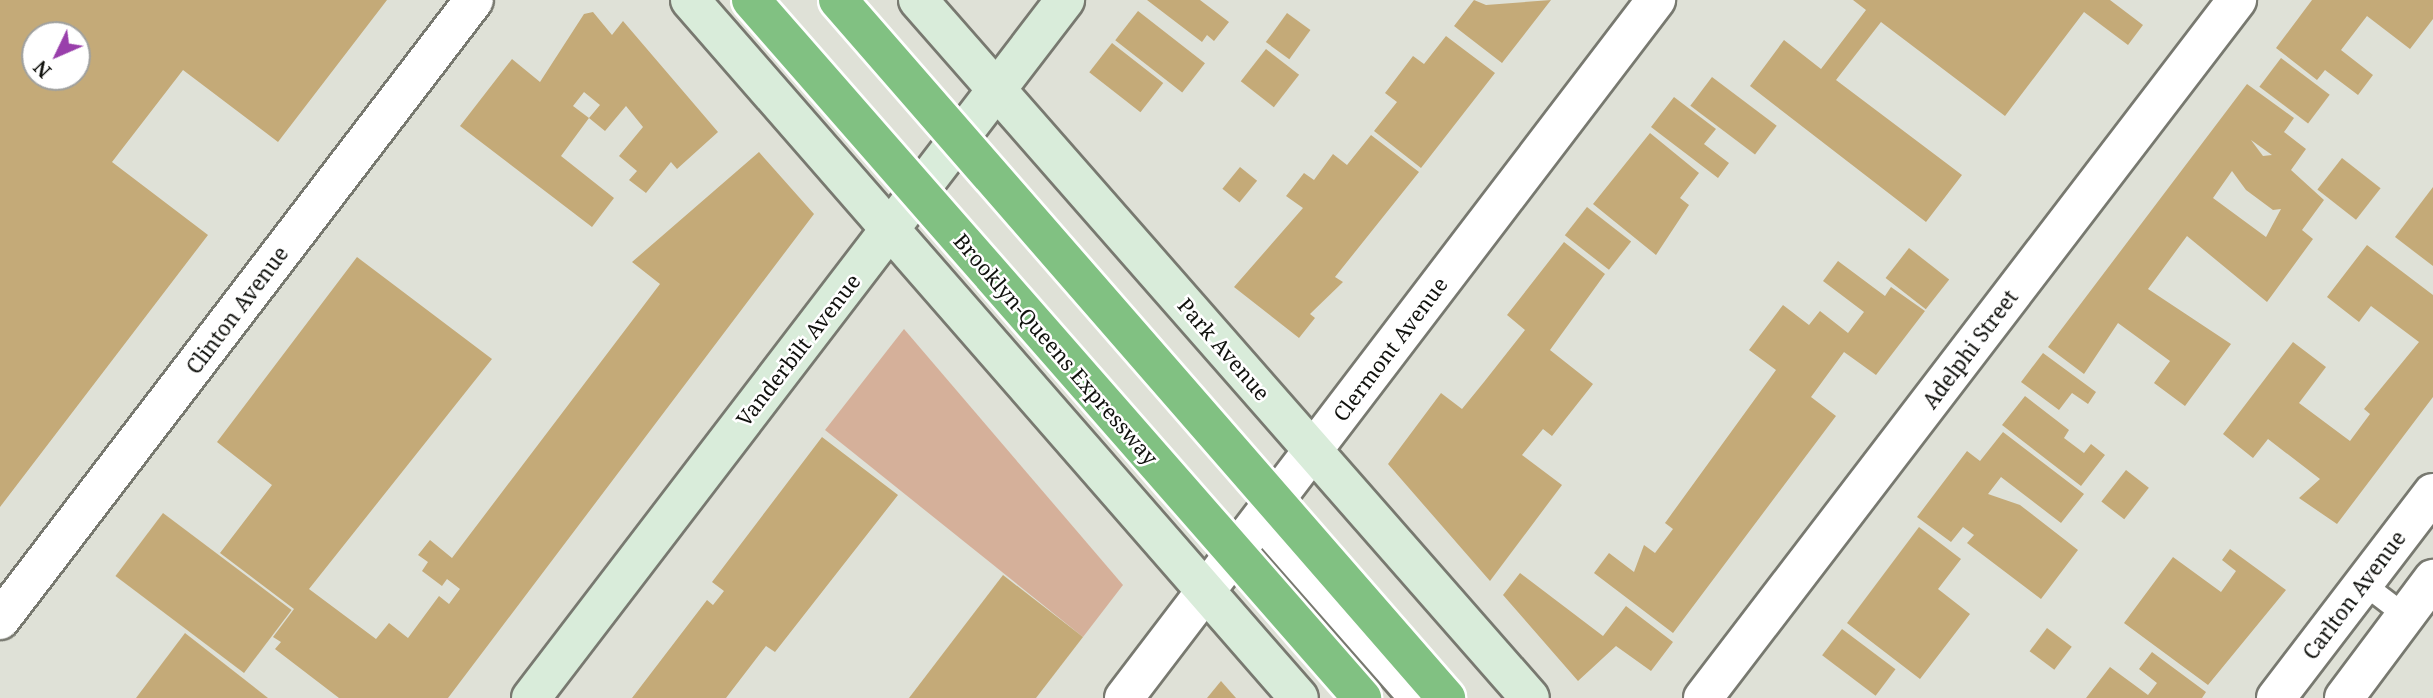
<!DOCTYPE html>
<html>
<head>
<meta charset="utf-8">
<style>
  body { margin:0 }
  #map { position:relative; width:2433px; height:698px; overflow:hidden; background:#dfe1d7; font-family:"Noto Serif",serif }
  div>[style] { position:absolute }
  [style*='--x'] { left:calc(var(--x)*1px); top:calc(var(--y)*1px); width:calc(var(--w)*1px); rotate:calc(var(--a)*1deg) }
  .green>* { inset:0; background:#d5b09a }
  .building>* { inset:0; background:#c4aa78; transform-origin:0 0 }
  .roads { filter:drop-shadow(2px 0 #787970) drop-shadow(-2px 0 #787970) drop-shadow(0 2px #787970) drop-shadow(0 -2px #787970) }
  .lane>* { height:21px; margin:-10.5px; padding:0 10.5px; transform-origin:10.5px; border-radius:10.5px; background:#fff }
  .street>* { height:38px; margin:-19px; padding:0 19px; transform-origin:19px; border-radius:19px; background:#fff }
  .secondary>* { height:38px; margin:-19px; padding:0 19px; transform-origin:19px; border-radius:19px; background:#d9ecda }
  .bridges { filter:drop-shadow(2px 0 #fff) drop-shadow(-2px 0 #fff) drop-shadow(0 2px #fff) drop-shadow(0 -2px #fff) }
  .highway-bridge>* { height:38px; margin:-19px; padding:0 19px; transform-origin:19px; border-radius:19px; background:#81c182 }
  span { translate:-50% -50%; white-space:nowrap; text-align:center; line-height:1.15; -webkit-text-stroke:5px #fff; paint-order:stroke }
  .street-label { font-size:21px; color:#10110d }
  .north { position:absolute; left:21px; top:21px; width:70px; height:70px; box-sizing:border-box; background:#fff; border:2px solid #9fa09e; border-radius:50%; rotate:226deg; font-size:19px; font-weight:700; line-height:28px; text-align:center; color:#10110d }
  .north::after { content:''; display:block; margin:auto; width:24px; height:32px; background:#993fab; clip-path:polygon(50% 0,100% 100%,50% 72%,0 100%) }
</style>
</head>
<body>
<div id="map">
  <div class="green">
    <i style="clip-path:polygon(904px 329px,1123px 585px,1083px 637px,825px 430px)"></i>
  </div>
  <div class="building">
    <i style="clip-path:polygon(evenodd,0 0,387px 0,278px 142px,183px 70px,112px 162px,208px 235px,0 507px,0 0,35px 35px,77px 35px,77px 77px,35px 77px,35px 35px)"></i>
    <i style="clip-path:polygon(1147px 0,1200px 0,1229px 22px,1214px 41px,1207px 35px,1202px 42px)"></i>
    <i style="clip-path:polygon(1474px 0,1486px 5px,1551px 0,1502px 63px,1454px 26px)"></i>
    <i style="clip-path:polygon(1853px 0,2110px 0,2143px 25px,2128px 45px,2084px 12px,2005px 116px,1881px 22px,1836px 80px,1962px 175px,1926px 222px,1750px 86px,1784px 40px,1821px 69px,1866px 10px)"></i>
    <i style="clip-path:polygon(2312px 0,2433px 0,2433px 19px,2410px 49px,2367px 16px,2341px 50px,2373px 75px,2358px 95px,2325px 70px,2317px 80px,2276px 48px)"></i>
    <i style="left:1138px;top:11px;width:85px;height:37px;rotate:38deg"></i>
    <i style="clip-path:polygon(evenodd,593px 12px,612px 35px,623px 21px,718px 132px,677px 169px,671px 162px,646px 193px,629px 180px,637px 171px,619px 156px,643px 127px,626px 106px,605px 131px,589px 118px,561px 156px,614px 198px,592px 227px,460px 126px,512px 59px,540px 82px,584px 14px,593px 12px,584px 92px,600px 105px,589px 118px,573px 106px,584px 92px)"></i>
    <i style="left:1287px;top:13px;width:29px;height:36px;rotate:36deg"></i>
    <i style="clip-path:polygon(1446px 36px,1495px 73px,1421px 168px,1374px 131px,1397px 102px,1385px 93px,1413px 56px,1424px 64px)"></i>
    <i style="left:1112px;top:43px;width:65px;height:37px;rotate:38deg"></i>
    <i style="left:1266px;top:49px;width:42px;height:41px;rotate:38deg"></i>
    <i style="left:2281px;top:58px;width:61px;height:36px;rotate:37deg"></i>
    <i style="left:1712px;top:77px;width:81px;height:36px;rotate:37deg"></i>
    <i style="clip-path:polygon(evenodd,2247px 84px,2294px 118px,2284px 132px,2306px 149px,2291px 170px,2324px 200px,2302px 230px,2313px 239px,2267px 302px,2187px 236px,2148px 289px,2231px 344px,2185px 406px,2154px 383px,2170px 361px,2118px 323px,2084px 374px,2048px 347px,2247px 84px,2251px 140px,2272px 155px,2263px 156px,2251px 140px,2247px 84px,2232px 171px,2246px 190px,2273px 210px,2281px 209px,2266px 237px,2213px 198px,2232px 171px)"></i>
    <i style="clip-path:polygon(1674px 97px,1716px 129px,1704px 144px,1729px 163px,1718px 178px,1651px 127px)"></i>
    <i style="clip-path:polygon(1650px 133px,1699px 173px,1680px 198px,1689px 205px,1656px 255px,1593px 204px)"></i>
    <i style="clip-path:polygon(1371px 135px,1419px 172px,1335px 277px,1343px 282px,1310px 314px,1315px 318px,1299px 338px,1234px 287px,1303px 208px,1286px 196px,1304px 173px,1314px 180px,1333px 154px,1347px 165px)"></i>
    <i style="clip-path:polygon(759px 152px,814px 214px,448px 698px,339px 698px,275px 649px,281px 642px,273px 637px,294px 609px,220px 553px,272px 485px,217px 442px,357px 257px,492px 359px,309px 589px,376px 639px,389px 623px,408px 638px,439px 596px,449px 604px,460px 589px,447px 579px,442px 586px,422px 571px,428px 562px,418px 555px,430px 540px,452px 558px,660px 284px,632px 262px)"></i>
    <i style="left:2342px;top:158px;width:49px;height:40px;rotate:38deg"></i>
    <i style="left:1240px;top:167px;width:22px;height:28px;rotate:39deg"></i>
    <i style="clip-path:polygon(2433px 187px,2433px 266px,2395px 237px)"></i>
    <i style="left:1587px;top:207px;width:56px;height:36px;rotate:38deg"></i>
    <i style="clip-path:polygon(1564px 242px,1605px 274px,1550px 350px,1593px 384px,1552px 436px,1543px 429px,1522px 455px,1562px 485px,1490px 581px,1388px 464px,1441px 393px,1462px 409px,1484px 382px,1525px 330px,1507px 315px)"></i>
    <i style="clip-path:polygon(2367px 245px,2433px 295px,2433px 397px,2337px 524px,2299px 498px,2320px 479px,2268px 439px,2253px 458px,2223px 434px,2293px 342px,2326px 367px,2299px 403px,2350px 441px,2370px 414px,2364px 409px,2419px 342px,2371px 306px,2359px 322px,2327px 297px)"></i>
    <i style="left:1909px;top:248px;width:51px;height:38px;rotate:38deg"></i>
    <i style="clip-path:polygon(1838px 261px,1885px 296px,1891px 287px,1925px 311px,1876px 375px,1844px 352px,1811px 397px,1836px 416px,1673px 633px,1594px 573px,1609px 553px,1634px 572px,1644px 545px,1655px 553px,1673px 529px,1665px 523px,1776px 370px,1749px 350px,1783px 305px,1809px 325px,1820px 311px,1848px 333px,1864px 312px,1823px 281px)"></i>
    <i style="clip-path:polygon(2043px 353px,2096px 392px,2088px 404px,2072px 393px,2059px 410px,2021px 382px)"></i>
    <i style="clip-path:polygon(2025px 396px,2069px 430px,2064px 438px,2084px 453px,2091px 444px,2105px 455px,2081px 486px,2002px 425px)"></i>
    <i style="clip-path:polygon(2003px 432px,2084px 494px,2061px 523px,2001px 477px,1988px 494px,2020px 505px,2078px 550px,2041px 599px,1967px 543px,1974px 535px,1963px 527px,1951px 542px,1917px 517px,1967px 451px,1980px 461px)"></i>
    <i style="clip-path:polygon(822px 437px,898px 495px,775px 652px,766px 646px,726px 698px,632px 698px,707px 600px,713px 605px,724px 591px,712px 582px)"></i>
    <i style="left:2126px;top:470px;width:29px;height:40px;rotate:38deg"></i>
    <i style="left:163px;top:513px;width:161px;height:79px;rotate:37deg"></i>
    <i style="clip-path:polygon(1919px 527px,1961px 559px,1938px 589px,1970px 614px,1920px 679px,1847px 623px)"></i>
    <i style="clip-path:polygon(2230px 549px,2286px 590px,2208px 685px,2124px 623px,2173px 557px,2221px 592px,2236px 571px,2222px 560px)"></i>
    <i style="clip-path:polygon(1520px 573px,1603px 636px,1626px 606px,1673px 642px,1651px 671px,1616px 646px,1578px 681px,1503px 595px)"></i>
    <i style="clip-path:polygon(1003px 575px,1083px 637px,1036px 698px,909px 698px)"></i>
    <i style="left:2047px;top:628px;width:31px;height:29px;rotate:37deg"></i>
    <i style="left:1842px;top:629px;width:67px;height:33px;rotate:37deg"></i>
    <i style="clip-path:polygon(185px 633px,268px 698px,136px 698px)"></i>
    <i style="clip-path:polygon(2152px 652px,2206px 692px,2202px 698px,2086px 698px,2110px 667px,2148px 695px,2157px 683px,2139px 669px)"></i>
    <i style="clip-path:polygon(1221px 681px,1236px 698px,1207px 698px)"></i>
  </div>
  <div class="roads">
    <div class="lane">
      <i style="--x:1256;--y:525;--w:230;--a:48.7"></i>
      <i style="--x:2364;--y:584;--w:53;--a:37.3"></i>
    </div>
    <div class="street">
      <i style="--x:0;--y:620;--w:780;--a:-52.6"></i>
      <i style="--x:1124;--y:698;--w:878;--a:-52.69"></i>
      <i style="--x:1703;--y:698;--w:879;--a:-52.58"></i>
      <i style="--x:2276;--y:698;--w:258;--a:-52.6"></i>
      <i style="--x:2344;--y:698;--w:149;--a:-53.2"></i>
    </div>
    <div class="secondary">
      <i style="--x:690;--y:0;--w:926;--a:48.9"></i>
      <i style="--x:918;--y:0;--w:928;--a:48.76"></i>
      <i style="--x:531;--y:698;--w:879;--a:-52.58"></i>
    </div>
  </div>
  <div class="bridges">
    <div class="highway-bridge">
      <i style="--x:751;--y:0;--w:928;--a:48.8"></i>
      <i style="--x:838;--y:0;--w:926;--a:48.94"></i>
    </div>
  </div>
  <div class="street-label">
    <span style="left:237px;top:310px;rotate:-53deg">Clinton Avenue</span>
    <span style="left:1056px;top:349px;rotate:49deg">Brooklyn-Queens Expressway</span>
    <span style="left:1224px;top:349px;rotate:49deg">Park Avenue</span>
    <span style="left:1390px;top:349px;rotate:-53deg">Clermont Avenue</span>
    <span style="left:1970px;top:349px;rotate:-53deg">Adelphi Street</span>
    <span style="left:798px;top:350px;rotate:-52deg">Vanderbilt Avenue</span>
    <span style="left:2354px;top:595px;rotate:-53deg">Carlton Avenue</span>
  </div>
  <div class="north">N</div>
</div>
</body>
</html>
